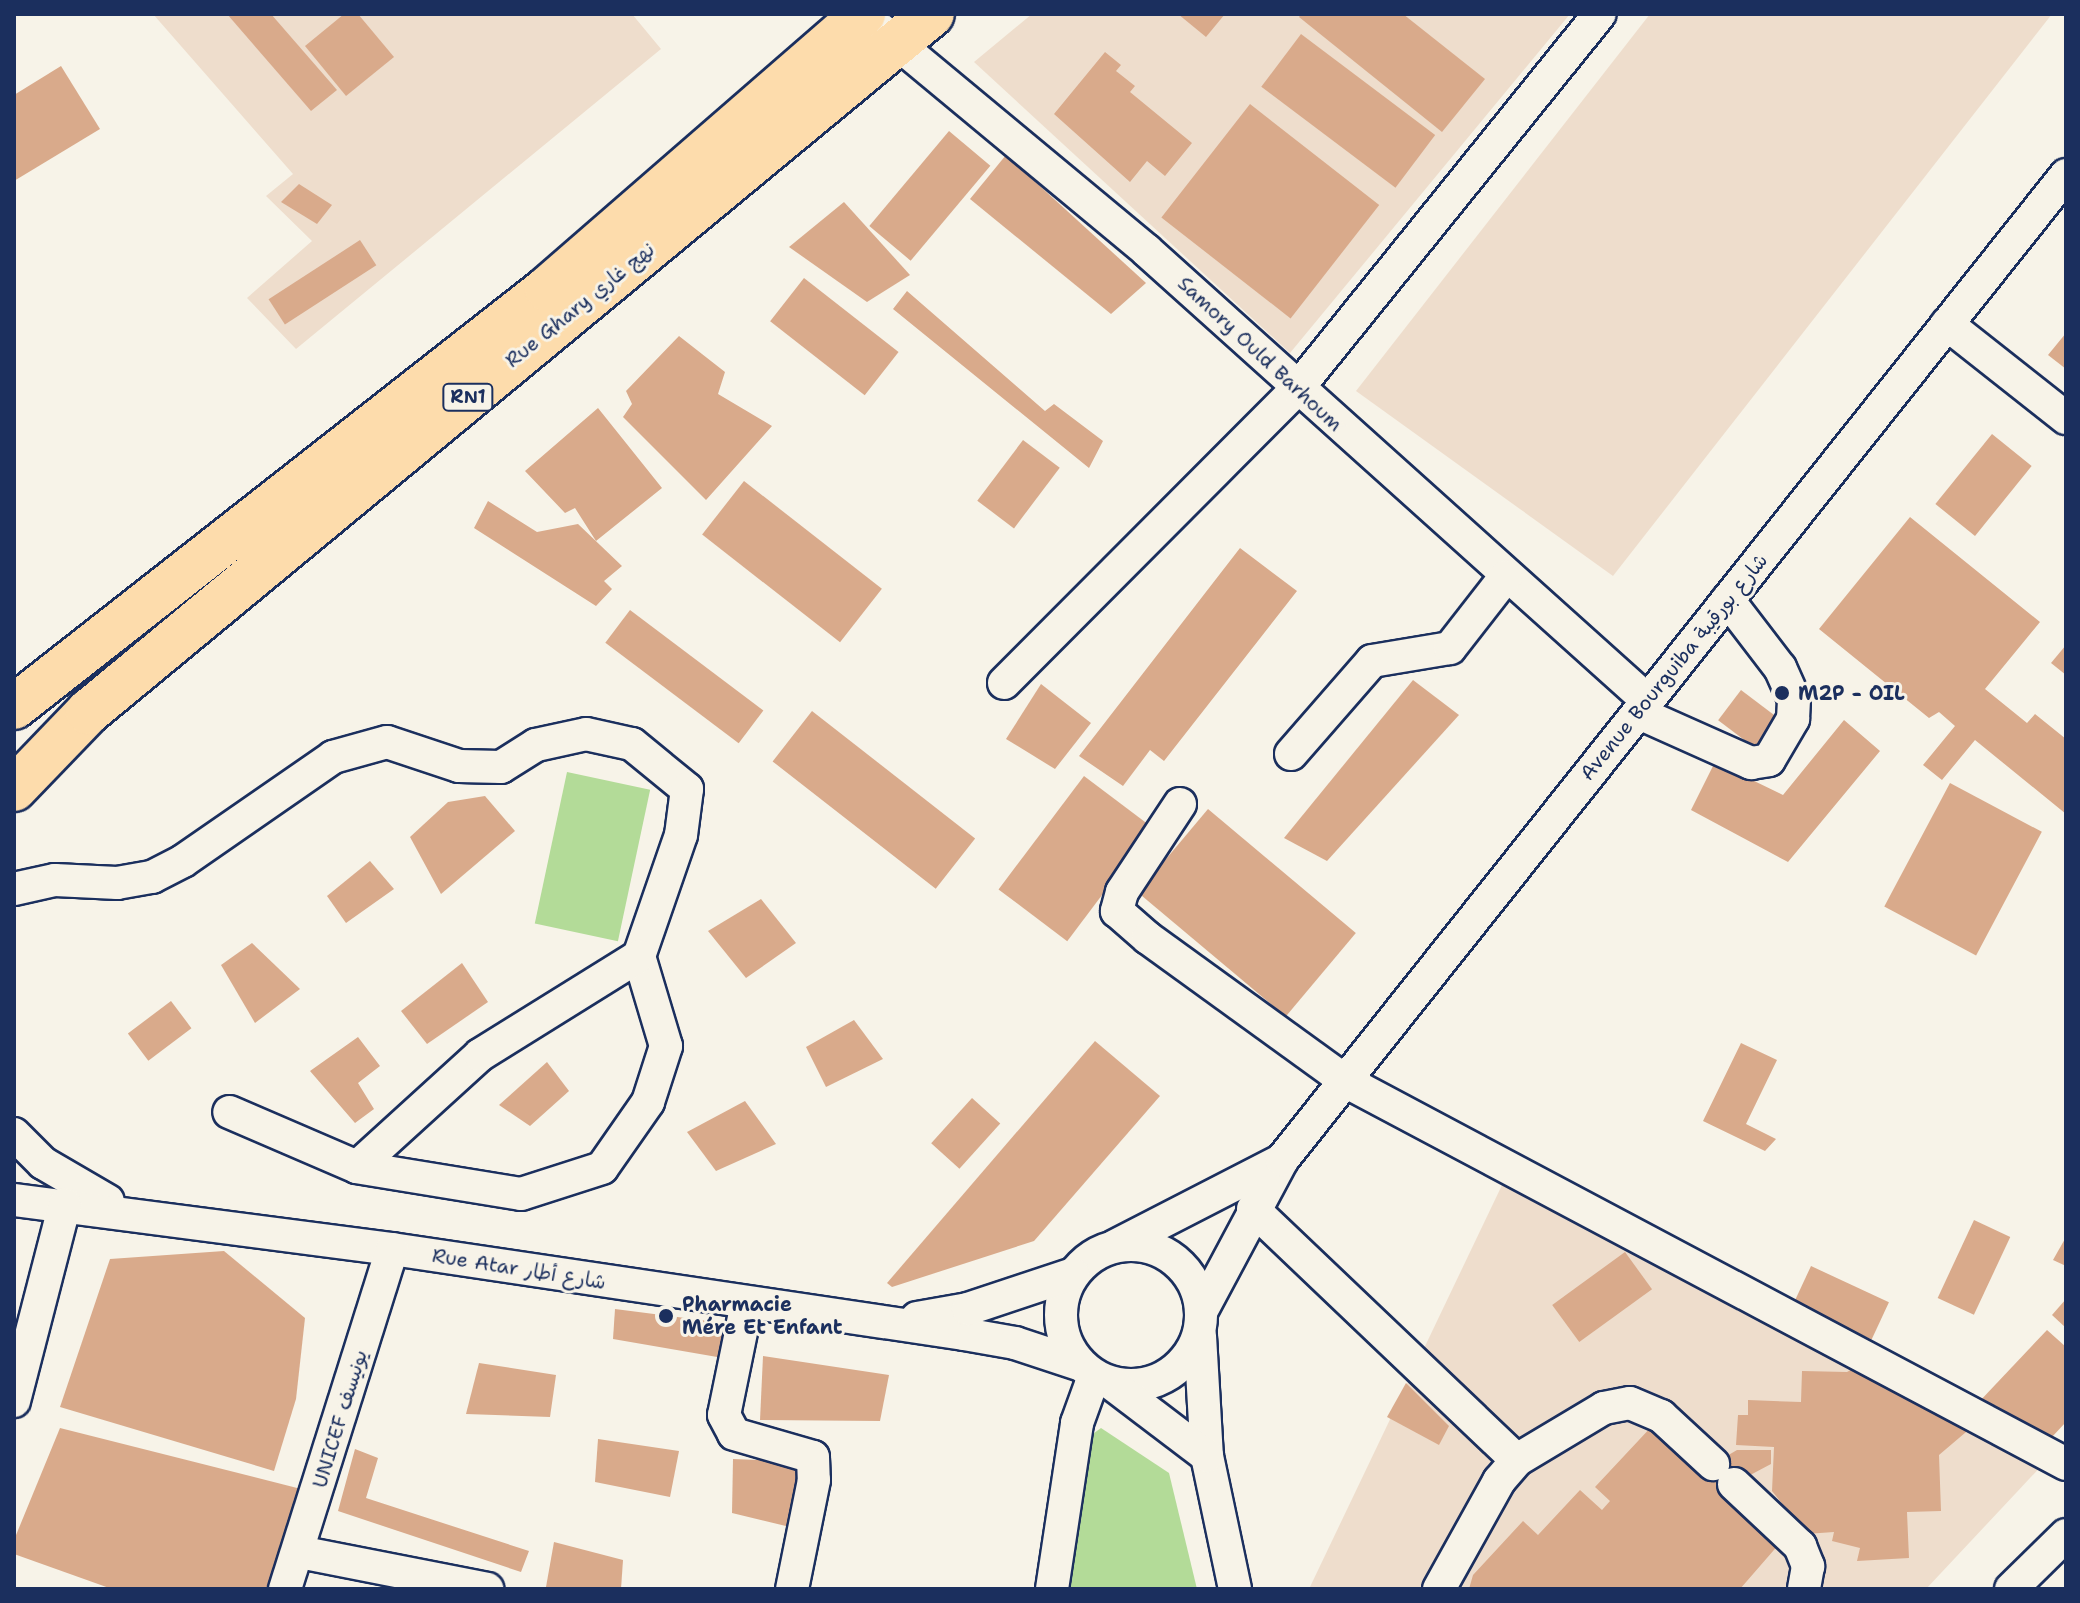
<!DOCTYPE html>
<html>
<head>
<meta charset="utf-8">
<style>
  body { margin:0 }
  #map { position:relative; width:2080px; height:1603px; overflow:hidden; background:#f7f3e8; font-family:"Shantell Sans","Playpen Sans Arabic",sans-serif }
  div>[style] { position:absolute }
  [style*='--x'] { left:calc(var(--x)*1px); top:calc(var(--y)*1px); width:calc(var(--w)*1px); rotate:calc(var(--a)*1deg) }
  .built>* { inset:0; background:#edc }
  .green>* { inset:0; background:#b3db98; transform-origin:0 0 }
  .building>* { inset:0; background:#d9aa8b; transform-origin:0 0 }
  .roads { filter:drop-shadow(2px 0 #1b2f5e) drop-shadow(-2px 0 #1b2f5e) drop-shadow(0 2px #1b2f5e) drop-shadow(0 -2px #1b2f5e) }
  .minor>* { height:32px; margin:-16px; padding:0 16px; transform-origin:16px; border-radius:16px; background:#f7f3e8 }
  .minor>.ring { margin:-16px; padding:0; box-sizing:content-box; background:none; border:32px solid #f7f3e8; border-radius:50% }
  .highway>* { height:44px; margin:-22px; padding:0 22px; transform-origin:22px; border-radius:22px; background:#fddcac }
  .dots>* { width:22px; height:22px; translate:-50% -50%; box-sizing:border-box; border:4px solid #f7f3e8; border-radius:50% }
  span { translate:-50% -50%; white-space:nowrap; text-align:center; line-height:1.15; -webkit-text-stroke:6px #f7f3e8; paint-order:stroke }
  .shield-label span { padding:2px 6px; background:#f7f3e8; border:2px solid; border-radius:6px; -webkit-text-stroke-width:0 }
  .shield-label { font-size:18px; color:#1b2f5e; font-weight:700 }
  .street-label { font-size:20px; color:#1b2f5e }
  .poi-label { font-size:20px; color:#1b2f5e; font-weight:700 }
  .left { translate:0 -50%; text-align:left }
  .frame { position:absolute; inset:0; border:16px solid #1b2f5e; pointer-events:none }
</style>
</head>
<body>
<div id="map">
  <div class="built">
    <i style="clip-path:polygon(153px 14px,632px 14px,661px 49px,296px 349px,247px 298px,312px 241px,266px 196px,293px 174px)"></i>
    <i style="clip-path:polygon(1032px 14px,1570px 14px,1290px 353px,974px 62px)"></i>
    <i style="clip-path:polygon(1650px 14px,2052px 14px,1613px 576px,1356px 391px)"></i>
    <i style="clip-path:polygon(1503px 1183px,2047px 1460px,1926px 1589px,1309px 1589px)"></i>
  </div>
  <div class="green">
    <i style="left:567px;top:772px;width:85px;height:155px;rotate:12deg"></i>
    <i style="clip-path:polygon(1101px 1428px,1169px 1473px,1197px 1589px,1061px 1589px,1079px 1444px)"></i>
  </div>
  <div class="building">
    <i style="clip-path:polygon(227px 14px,271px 14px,337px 90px,311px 111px)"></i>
    <i style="clip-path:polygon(344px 14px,358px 14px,394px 57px,346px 96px,305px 46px)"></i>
    <i style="clip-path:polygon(1178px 14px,1225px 14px,1206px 37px)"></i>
    <i style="clip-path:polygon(1301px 14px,1403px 14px,1485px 79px,1442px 132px,1299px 17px)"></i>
    <i style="left:1301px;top:34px;width:168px;height:66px;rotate:37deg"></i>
    <i style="clip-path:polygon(1105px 52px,1121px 65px,1116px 71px,1135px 86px,1130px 92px,1192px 143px,1165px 176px,1147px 161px,1130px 182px,1054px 114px)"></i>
    <i style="clip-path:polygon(61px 66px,100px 129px,14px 181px,14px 95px)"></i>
    <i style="left:1250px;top:104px;width:164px;height:144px;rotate:38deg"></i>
    <i style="left:949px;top:131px;width:54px;height:124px;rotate:40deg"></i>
    <i style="clip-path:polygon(1006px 155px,1146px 283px,1111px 314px,970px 199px)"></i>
    <i style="clip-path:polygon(299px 184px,332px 205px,317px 224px,281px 202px)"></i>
    <i style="clip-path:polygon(844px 202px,910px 275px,867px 302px,789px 247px)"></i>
    <i style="left:360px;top:240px;width:30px;height:109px;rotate:57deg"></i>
    <i style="left:804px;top:278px;width:120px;height:55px;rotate:38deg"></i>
    <i style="clip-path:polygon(907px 291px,1045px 411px,1054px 404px,1103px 441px,1089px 468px,893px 309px)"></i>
    <i style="clip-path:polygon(2066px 333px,2066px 369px,2048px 355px)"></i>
    <i style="clip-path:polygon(679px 336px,725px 372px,718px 394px,772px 426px,706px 500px,623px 417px,632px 404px,626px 391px)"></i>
    <i style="clip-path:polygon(598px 408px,662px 488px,596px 541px,575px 508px,565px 513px,525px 471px)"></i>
    <i style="left:1992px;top:434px;width:51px;height:90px;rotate:39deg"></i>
    <i style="left:1023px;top:440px;width:46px;height:76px;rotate:37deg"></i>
    <i style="left:744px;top:481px;width:175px;height:68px;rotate:38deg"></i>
    <i style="clip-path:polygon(488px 501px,537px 532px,578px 524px,622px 566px,604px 581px,612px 589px,596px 606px,474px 528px)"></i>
    <i style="clip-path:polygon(1910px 517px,2040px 622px,1985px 689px,2027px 723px,2035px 714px,2066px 739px,2066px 814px,1975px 740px,1942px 780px,1923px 765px,1955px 726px,1939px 712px,1929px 718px,1819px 629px)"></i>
    <i style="clip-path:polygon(1240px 548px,1297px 591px,1164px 761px,1150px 750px,1123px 786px,1079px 756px)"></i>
    <i style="left:630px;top:610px;width:167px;height:41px;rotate:37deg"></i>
    <i style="clip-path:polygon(2066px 645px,2066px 675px,2051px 663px)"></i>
    <i style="clip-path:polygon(1413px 680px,1459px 715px,1327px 861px,1284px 838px)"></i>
    <i style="clip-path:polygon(1041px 684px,1091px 723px,1055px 769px,1006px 739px)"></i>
    <i style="left:1741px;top:690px;width:56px;height:38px;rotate:37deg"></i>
    <i style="left:812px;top:711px;width:207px;height:64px;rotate:38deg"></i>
    <i style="clip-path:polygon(1844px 720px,1880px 751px,1788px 862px,1691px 810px,1715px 762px,1783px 795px)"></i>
    <i style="left:1084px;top:776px;width:86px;height:142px;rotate:37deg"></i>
    <i style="left:1950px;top:783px;width:104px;height:140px;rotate:28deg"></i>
    <i style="clip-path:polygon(485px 796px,515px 831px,441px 894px,410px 837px,448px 802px)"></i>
    <i style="left:1208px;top:809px;width:193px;height:109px;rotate:40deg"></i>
    <i style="clip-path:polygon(370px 861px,394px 889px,346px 923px,327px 896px)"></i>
    <i style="clip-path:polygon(761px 899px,796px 943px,746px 978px,708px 931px)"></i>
    <i style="clip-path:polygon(252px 943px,300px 989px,255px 1023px,221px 965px)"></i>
    <i style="clip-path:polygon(462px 963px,488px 1002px,427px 1044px,401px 1011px)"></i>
    <i style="left:171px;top:1001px;width:34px;height:54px;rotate:53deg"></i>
    <i style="clip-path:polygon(854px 1020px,883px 1059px,826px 1087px,806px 1047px)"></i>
    <i style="clip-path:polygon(358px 1037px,380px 1066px,358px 1083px,374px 1109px,355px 1123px,310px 1071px)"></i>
    <i style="clip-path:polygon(1095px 1041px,1160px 1096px,1034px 1241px,892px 1287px,887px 1283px)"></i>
    <i style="clip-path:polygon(1741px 1043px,1777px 1060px,1746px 1124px,1776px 1139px,1765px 1151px,1703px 1121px)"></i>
    <i style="clip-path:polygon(547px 1062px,569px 1091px,530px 1126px,499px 1105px)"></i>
    <i style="left:972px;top:1098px;width:38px;height:61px;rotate:42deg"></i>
    <i style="clip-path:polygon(745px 1101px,776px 1144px,716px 1171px,687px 1132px)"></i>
    <i style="left:1974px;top:1220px;width:40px;height:86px;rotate:25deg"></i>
    <i style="clip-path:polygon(2066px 1237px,2066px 1266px,2053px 1260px)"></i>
    <i style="clip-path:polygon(224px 1251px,305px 1318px,296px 1399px,274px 1471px,60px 1407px,110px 1259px)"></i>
    <i style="left:1625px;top:1252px;width:46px;height:90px;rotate:54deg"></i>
    <i style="left:1811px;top:1266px;width:86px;height:41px;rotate:25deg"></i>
    <i style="clip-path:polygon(2066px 1299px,2066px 1328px,2052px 1315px)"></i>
    <i style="clip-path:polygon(615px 1309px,732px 1324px,723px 1358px,613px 1339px)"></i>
    <i style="clip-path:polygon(2047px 1330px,2066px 1347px,2066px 1422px,2051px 1438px,1978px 1403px)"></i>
    <i style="clip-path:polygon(763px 1356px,889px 1375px,880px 1421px,760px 1420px)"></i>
    <i style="clip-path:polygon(479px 1363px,556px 1375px,550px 1417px,466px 1414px)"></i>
    <i style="clip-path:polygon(1862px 1364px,1979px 1421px,1939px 1455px,1941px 1511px,1907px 1512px,1909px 1558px,1857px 1561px,1860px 1548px,1832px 1541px,1834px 1532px,1806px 1534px,1772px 1491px,1774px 1447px,1736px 1445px,1738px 1415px,1748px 1415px,1748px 1400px,1801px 1402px,1802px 1371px,1847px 1372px)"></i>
    <i style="clip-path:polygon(1406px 1383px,1449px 1426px,1439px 1445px,1387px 1417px)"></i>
    <i style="clip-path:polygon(1653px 1425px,1703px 1470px,1737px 1450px,1771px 1450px,1771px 1464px,1720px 1491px,1780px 1543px,1740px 1589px,1469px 1589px,1473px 1575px,1523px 1521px,1538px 1535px,1580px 1490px,1602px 1510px,1610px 1501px,1595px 1487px)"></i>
    <i style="clip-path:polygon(60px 1428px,305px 1490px,276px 1589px,112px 1589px,14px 1554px,14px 1540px)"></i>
    <i style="clip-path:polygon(598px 1439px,679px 1451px,670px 1497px,595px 1482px)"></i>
    <i style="clip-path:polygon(355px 1449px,378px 1458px,366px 1498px,529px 1551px,521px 1572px,338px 1511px)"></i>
    <i style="clip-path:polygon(733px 1459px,802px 1462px,790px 1527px,732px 1513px)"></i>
    <i style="clip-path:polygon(554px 1542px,623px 1560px,621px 1589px,546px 1587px)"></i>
  </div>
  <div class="roads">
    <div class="minor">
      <i style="--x:880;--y:29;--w:346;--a:39.7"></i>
      <i style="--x:1146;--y:250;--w:675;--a:41.94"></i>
      <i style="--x:1947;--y:324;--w:152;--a:38.3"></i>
      <i style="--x:1004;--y:683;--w:415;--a:-45.1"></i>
      <i style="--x:1297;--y:389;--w:482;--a:-51.1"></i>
      <i style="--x:1639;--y:713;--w:123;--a:24.1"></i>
      <i style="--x:1751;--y:763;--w:18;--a:-9"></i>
      <i style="--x:1769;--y:760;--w:48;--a:-59.7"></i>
      <i style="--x:1793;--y:719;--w:20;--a:-87"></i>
      <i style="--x:1794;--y:699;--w:34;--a:-114"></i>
      <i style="--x:1780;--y:668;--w:86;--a:-127.4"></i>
      <i style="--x:1291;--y:754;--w:123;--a:-48.9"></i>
      <i style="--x:1372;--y:661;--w:79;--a:-9.5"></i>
      <i style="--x:1450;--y:648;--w:91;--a:-52.1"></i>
      <i style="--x:1180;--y:804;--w:105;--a:123.4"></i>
      <i style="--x:1122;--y:892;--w:20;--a:105"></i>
      <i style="--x:1117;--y:911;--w:41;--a:41.1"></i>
      <i style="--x:1148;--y:938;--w:246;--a:35.9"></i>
      <i style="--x:1347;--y:1082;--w:814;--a:27.98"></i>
      <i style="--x:14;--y:889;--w:42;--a:-12.4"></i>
      <i style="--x:55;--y:880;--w:62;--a:2.8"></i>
      <i style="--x:117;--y:883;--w:36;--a:-10"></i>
      <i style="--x:152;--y:877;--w:35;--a:-27"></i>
      <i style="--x:183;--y:861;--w:183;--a:-34.7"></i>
      <i style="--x:333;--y:757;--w:56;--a:-15.5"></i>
      <i style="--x:387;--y:742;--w:76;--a:18.4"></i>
      <i style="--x:459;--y:766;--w:42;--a:1.4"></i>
      <i style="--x:501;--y:767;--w:41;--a:-32.2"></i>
      <i style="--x:536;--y:745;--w:51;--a:-12.4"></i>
      <i style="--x:586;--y:734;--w:47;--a:12.3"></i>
      <i style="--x:632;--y:744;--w:71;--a:39.3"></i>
      <i style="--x:687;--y:789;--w:46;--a:97.4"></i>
      <i style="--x:681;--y:835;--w:128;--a:109.1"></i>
      <i style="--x:639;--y:956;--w:94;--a:73.3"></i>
      <i style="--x:666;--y:1046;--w:59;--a:107.8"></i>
      <i style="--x:648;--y:1102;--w:80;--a:124.9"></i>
      <i style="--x:602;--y:1168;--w:85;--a:162.2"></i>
      <i style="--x:521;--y:1194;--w:166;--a:-170.7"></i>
      <i style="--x:357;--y:1167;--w:139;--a:-156.7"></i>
      <i style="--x:14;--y:1134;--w:41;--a:45"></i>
      <i style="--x:43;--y:1163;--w:75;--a:30.3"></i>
      <i style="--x:357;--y:1167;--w:166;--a:-42.3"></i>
      <i style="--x:480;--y:1055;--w:187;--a:-31.9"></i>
      <i style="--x:14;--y:1200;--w:381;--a:7.4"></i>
      <i style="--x:392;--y:1249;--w:578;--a:8.45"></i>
      <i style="--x:964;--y:1334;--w:52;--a:10"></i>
      <i style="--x:1015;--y:1343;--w:67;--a:18.2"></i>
      <i style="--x:1253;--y:1209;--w:364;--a:43.6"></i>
      <i class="ring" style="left:1061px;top:1245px;width:108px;height:108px"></i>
      <i style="--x:1115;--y:1246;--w:188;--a:-27.2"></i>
      <i style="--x:747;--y:1303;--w:114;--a:101.6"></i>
      <i style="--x:724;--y:1415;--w:21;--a:62"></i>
      <i style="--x:734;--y:1434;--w:82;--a:16.2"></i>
      <i style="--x:813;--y:1457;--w:23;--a:88"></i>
      <i style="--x:814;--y:1480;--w:111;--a:101.4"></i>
      <i style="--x:1202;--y:1310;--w:170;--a:-61.9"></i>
      <i style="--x:1282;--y:1160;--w:1259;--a:-51.48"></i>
      <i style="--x:917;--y:1318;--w:52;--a:-10"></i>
      <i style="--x:968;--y:1309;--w:111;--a:-18.4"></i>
      <i style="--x:1200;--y:1336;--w:120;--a:86.7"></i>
      <i style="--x:1207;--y:1456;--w:136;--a:78.1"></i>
      <i style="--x:1112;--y:1384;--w:119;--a:37.2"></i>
      <i style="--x:14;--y:1401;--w:203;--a:-75.5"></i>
      <i style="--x:1734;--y:1484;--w:91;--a:43.2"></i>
      <i style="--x:1800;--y:1546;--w:22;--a:68"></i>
      <i style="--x:1808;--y:1566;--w:23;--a:100"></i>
      <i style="--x:299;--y:1552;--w:192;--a:11.1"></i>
      <i style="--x:285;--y:1589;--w:356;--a:-72.5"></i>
      <i style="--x:1052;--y:1589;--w:168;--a:-81.4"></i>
      <i style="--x:1077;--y:1423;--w:50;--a:-70.1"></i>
      <i style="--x:1439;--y:1589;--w:124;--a:-60.9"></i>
      <i style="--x:1499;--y:1481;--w:28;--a:-49"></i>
      <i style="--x:1517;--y:1460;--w:101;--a:-30.9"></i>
      <i style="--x:1604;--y:1408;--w:26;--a:-11"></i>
      <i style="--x:1630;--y:1403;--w:34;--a:23"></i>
      <i style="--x:1661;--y:1416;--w:71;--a:42.7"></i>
      <i style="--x:2011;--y:1589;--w:77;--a:-44.5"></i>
    </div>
    <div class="highway">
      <i style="--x:14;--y:707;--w:677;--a:-38.1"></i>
      <i style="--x:547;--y:289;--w:419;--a:-41"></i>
      <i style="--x:14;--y:789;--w:107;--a:-46.1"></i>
      <i style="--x:88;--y:712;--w:1095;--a:-39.59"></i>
    </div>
  </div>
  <div class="dots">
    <i style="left:1782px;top:693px;background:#1b2f5e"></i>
    <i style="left:666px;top:1316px;background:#1b2f5e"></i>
  </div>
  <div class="shield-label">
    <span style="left:468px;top:397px">RN1</span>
  </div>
  <div class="street-label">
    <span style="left:580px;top:305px;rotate:-39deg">Rue Ghary نهج غاري</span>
    <span style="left:1260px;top:354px;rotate:43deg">Samory Ould Barhoum</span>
    <span style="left:1674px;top:667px;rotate:-51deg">Avenue Bourguiba شارع بورقيبة</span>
    <span style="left:519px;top:1269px;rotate:9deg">Rue Atar شارع أطار</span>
    <span style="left:340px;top:1419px;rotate:-73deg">UNICEF يونيسف</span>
  </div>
  <div class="poi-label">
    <span class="left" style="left:1798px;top:693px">M2P - OIL</span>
    <span class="left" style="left:682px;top:1316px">Pharmacie<br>Mére Et Enfant</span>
  </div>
  <div class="frame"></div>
</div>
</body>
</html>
